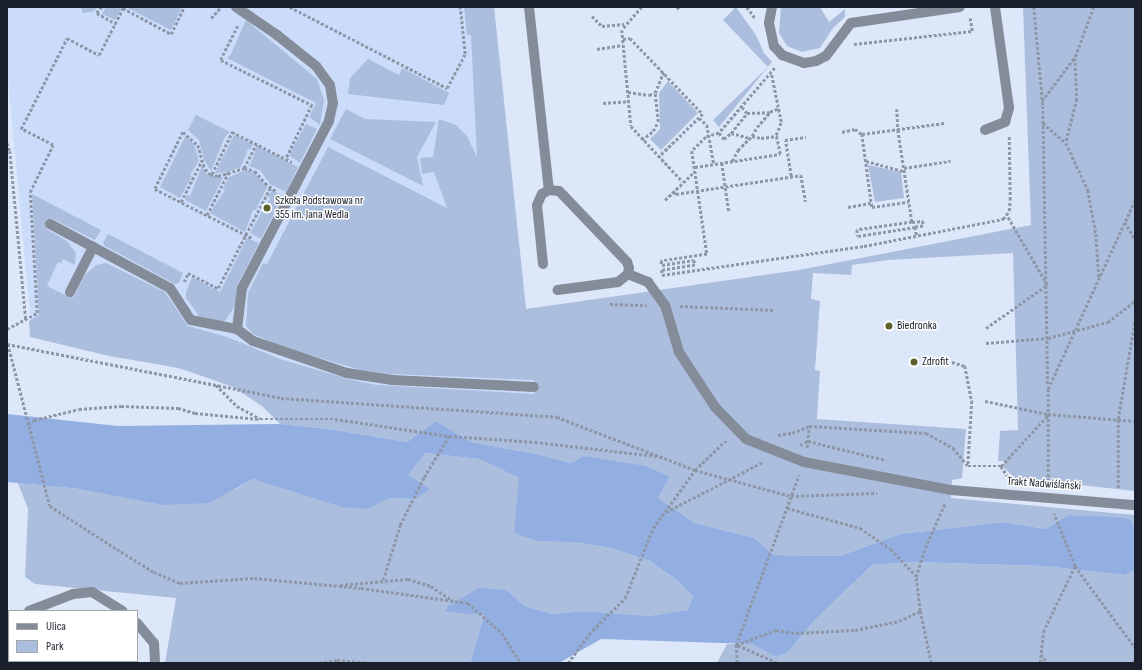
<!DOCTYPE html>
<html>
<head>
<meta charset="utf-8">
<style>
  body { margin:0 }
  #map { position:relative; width:1142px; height:670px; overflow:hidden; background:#dde7fa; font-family:"Sofia Sans Condensed",sans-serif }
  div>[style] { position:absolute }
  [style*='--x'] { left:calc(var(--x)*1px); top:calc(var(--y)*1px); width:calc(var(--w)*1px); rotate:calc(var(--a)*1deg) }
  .built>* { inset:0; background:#cadcfa }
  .green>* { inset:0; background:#acbedd }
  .forest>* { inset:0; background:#93afe1 }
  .path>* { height:2.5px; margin-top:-1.25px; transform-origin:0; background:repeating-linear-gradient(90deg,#8e97a7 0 3px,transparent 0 5px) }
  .lane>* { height:10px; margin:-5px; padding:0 5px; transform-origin:5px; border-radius:5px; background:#858c99 }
  .street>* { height:10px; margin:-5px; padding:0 5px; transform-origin:5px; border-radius:5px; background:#858c99 }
  .dots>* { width:11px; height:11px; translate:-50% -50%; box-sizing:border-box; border:2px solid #fff; border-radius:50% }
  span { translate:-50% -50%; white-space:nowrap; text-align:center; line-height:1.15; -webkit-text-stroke:3px #fff; paint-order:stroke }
  .poi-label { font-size:12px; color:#1a202b }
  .left { translate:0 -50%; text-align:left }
  .street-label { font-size:12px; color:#1a202b }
  .frame { position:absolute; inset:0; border:8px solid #1a202b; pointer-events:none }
  .legend { position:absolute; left:8px; top:610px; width:130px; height:52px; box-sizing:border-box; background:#fff; border:1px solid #a3a6aa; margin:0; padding:5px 7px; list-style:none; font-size:12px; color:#1a202b }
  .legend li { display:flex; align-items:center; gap:8px; height:20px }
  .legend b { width:20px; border:1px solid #a3a6aa }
</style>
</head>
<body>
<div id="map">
  <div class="built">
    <i style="clip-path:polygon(7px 7px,494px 7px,536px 401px,226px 380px,32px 334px,7px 69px)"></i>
  </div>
  <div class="green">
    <i style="clip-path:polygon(81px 7px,98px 7px,94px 11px,83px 13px)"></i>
    <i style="clip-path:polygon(106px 7px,122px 7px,115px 20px,102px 14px)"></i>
    <i style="clip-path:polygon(126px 7px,182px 7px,171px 30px)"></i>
    <i style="clip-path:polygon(464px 7px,494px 7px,526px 309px,799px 270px,1031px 225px,1023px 7px,1135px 7px,1135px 491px,1015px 478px,1004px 468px,1004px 461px,998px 461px,1000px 431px,1018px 430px,1013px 253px,888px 260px,852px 265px,851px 275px,813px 273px,811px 299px,820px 301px,815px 370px,820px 371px,817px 419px,966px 429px,962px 478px,952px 480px,951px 498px,1135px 515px,1135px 528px,1130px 519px,1069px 515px,1046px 529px,1004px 522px,900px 534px,840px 556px,774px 555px,754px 538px,695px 523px,658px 498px,670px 477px,583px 456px,571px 463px,541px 455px,471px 442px,436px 421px,407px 442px,329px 429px,280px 424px,262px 406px,233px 387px,179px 368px,109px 356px,30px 337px,29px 321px,39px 315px,32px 194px,101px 230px,95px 240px,51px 218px,46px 229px,67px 241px,76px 253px,75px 265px,63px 259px,61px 263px,58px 262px,47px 286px,63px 294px,74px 297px,85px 275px,96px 265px,106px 263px,165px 292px,188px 326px,227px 337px,280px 359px,348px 379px,377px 385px,535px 394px,534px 380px,390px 374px,361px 370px,283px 347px,253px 334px,246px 326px,248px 293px,263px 263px,267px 264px,328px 147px,447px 208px,434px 172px,422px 174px,420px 158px,433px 157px,439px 119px,456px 125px,467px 136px,477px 157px,471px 35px,467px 35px)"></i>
    <i style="clip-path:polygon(732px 7px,736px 7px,756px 35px,764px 53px,772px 62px,719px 127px,713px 120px,768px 67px,723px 20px,734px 9px)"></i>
    <i style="clip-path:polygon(781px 7px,820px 7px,829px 22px,845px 9px,845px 17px,833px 28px,820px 48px,802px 52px,787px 46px,779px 33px)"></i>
    <i style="clip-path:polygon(246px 20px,317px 79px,324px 100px,320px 125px,309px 117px,316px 103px,227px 58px,231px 54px)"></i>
    <i style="clip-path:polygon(368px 59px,399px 75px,402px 68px,449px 93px,444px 105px,348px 94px,350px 78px)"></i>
    <i style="clip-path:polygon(668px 81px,698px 113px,661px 150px,650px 139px,660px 129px,659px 93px)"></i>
    <i style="clip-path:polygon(346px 109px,365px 119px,436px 122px,417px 157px,423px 186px,330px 139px)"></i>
    <i style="clip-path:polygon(196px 115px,230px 132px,225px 137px,211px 171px,204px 160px,199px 140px,188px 130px)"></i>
    <i style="clip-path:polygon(306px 124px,317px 129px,300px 163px,289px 155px)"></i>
    <i style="clip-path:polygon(186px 135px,194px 144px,199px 161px,190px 175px,192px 176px,180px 198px,160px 187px)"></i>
    <i style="clip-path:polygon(234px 135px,253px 144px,250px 150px,248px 149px,241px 167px,228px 172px,215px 173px)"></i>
    <i style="clip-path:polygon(257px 146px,298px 167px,286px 192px,270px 184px,260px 170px,247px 165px,250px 165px)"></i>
    <i style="clip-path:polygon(868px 165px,901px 172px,904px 198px,875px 202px)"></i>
    <i style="clip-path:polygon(202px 166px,207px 174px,223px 178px,206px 211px,185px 200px,187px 195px,190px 196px)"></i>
    <i style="clip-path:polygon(246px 170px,255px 173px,267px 187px,256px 210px,253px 210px,245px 232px,210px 213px,225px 190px,223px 189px,229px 177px)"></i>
    <i style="clip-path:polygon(272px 190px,283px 196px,261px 239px,250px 233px,270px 198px,268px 197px)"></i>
    <i style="clip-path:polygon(108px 234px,183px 273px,179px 283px,175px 284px,105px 246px,103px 243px)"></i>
    <i style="clip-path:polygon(247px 238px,259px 243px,238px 284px,235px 306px,225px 321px,219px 322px,199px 316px,186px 298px,186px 292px,192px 277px,220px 292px)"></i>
    <i style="clip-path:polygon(425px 453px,479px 459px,519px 478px,574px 542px,611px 548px,650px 561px,678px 581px,693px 597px,689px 610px,649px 616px,584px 611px,552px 614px,525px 606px,506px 590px,445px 612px,484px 614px,470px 663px,165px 663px,176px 598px,35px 584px,25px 577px,28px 509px,18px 483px,80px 489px,234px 490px,253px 479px,368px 509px,389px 498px,416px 499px,429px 489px,407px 475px)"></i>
    <i style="clip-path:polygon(911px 562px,1044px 566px,1125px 575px,1135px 570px,1135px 663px,717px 663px,727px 644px,752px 644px,776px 657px,788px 652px,814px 621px,872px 565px)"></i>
  </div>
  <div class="forest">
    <i style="clip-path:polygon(7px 414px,118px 426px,280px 424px,329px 429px,407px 442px,436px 421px,471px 442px,541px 455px,571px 463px,583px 456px,646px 466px,670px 477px,658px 498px,695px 523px,754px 538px,774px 555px,840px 556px,900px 534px,1004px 522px,1046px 529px,1069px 515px,1113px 517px,1130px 519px,1135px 528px,1135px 570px,1125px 575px,1044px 566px,911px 562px,872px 565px,814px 621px,788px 652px,776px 657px,752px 644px,601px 639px,559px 663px,470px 663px,484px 615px,445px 612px,448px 606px,479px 588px,506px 590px,525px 606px,552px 614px,584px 611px,649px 616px,688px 610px,693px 597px,678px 581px,650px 561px,611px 548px,574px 542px,537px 541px,514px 533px,519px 478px,479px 459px,425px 453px,408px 475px,430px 489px,416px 499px,389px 498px,368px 509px,342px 507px,253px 479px,209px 503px,164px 505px,80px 489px,7px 482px)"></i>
  </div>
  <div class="path">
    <i style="--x:102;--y:7;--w:8;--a:130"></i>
    <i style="--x:97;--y:13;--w:22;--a:30"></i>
    <i style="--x:290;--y:7;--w:177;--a:27.3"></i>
    <i style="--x:447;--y:88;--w:38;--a:-62"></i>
    <i style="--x:465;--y:54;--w:47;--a:-96.1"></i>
    <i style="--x:642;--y:7;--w:30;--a:131"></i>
    <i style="--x:622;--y:30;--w:96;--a:84.6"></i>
    <i style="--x:631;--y:126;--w:76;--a:47.1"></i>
    <i style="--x:677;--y:7;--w:3;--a:45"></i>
    <i style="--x:747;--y:7;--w:14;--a:54"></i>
    <i style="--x:1034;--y:7;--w:99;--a:84.8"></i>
    <i style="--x:1043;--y:106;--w:280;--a:89"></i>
    <i style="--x:1094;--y:7;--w:54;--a:110.4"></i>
    <i style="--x:1075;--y:58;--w:41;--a:87.2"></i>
    <i style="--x:1077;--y:99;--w:45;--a:104"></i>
    <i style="--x:1066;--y:143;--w:52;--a:64.9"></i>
    <i style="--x:1088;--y:190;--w:45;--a:79.7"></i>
    <i style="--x:1096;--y:234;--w:43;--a:86"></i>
    <i style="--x:592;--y:16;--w:14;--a:45"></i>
    <i style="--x:602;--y:26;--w:22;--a:-5"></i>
    <i style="--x:211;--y:18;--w:13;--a:-48"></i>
    <i style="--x:238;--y:26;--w:38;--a:117"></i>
    <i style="--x:221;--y:60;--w:102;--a:26.3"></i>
    <i style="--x:312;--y:105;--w:60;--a:115.7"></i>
    <i style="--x:623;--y:39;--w:7;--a:-8"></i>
    <i style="--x:630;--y:38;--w:105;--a:46.2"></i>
    <i style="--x:703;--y:114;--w:62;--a:135.7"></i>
    <i style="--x:854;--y:44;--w:119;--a:-6.3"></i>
    <i style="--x:972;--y:31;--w:13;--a:-99"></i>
    <i style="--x:597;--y:49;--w:26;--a:-9"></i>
    <i style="--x:775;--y:68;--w:86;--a:130.7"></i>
    <i style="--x:719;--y:133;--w:14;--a:163"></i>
    <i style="--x:706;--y:137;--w:20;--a:135"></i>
    <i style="--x:692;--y:151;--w:104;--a:81.7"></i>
    <i style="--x:707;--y:254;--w:47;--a:171.3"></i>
    <i style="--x:661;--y:261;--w:4;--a:76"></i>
    <i style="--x:662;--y:265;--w:32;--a:-9"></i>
    <i style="--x:694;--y:260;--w:5;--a:79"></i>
    <i style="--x:695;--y:265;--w:33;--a:171"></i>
    <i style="--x:662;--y:270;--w:5;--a:90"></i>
    <i style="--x:662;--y:275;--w:204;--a:-8.2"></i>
    <i style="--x:864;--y:246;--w:142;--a:-11"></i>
    <i style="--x:1003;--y:219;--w:10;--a:-53"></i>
    <i style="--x:1009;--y:211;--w:11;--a:-85"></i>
    <i style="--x:1010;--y:200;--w:64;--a:-90.9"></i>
    <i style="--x:628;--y:92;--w:21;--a:8"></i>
    <i style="--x:649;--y:95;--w:6;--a:-18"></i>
    <i style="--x:655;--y:93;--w:22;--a:-68"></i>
    <i style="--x:1042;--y:101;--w:54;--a:-53.3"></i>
    <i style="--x:603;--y:103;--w:26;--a:-4"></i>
    <i style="--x:742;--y:107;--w:8;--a:50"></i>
    <i style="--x:897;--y:109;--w:21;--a:87"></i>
    <i style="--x:898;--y:130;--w:93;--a:81.3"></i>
    <i style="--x:912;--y:222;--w:56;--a:171.7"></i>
    <i style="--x:857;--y:230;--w:6;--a:81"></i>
    <i style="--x:858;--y:236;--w:58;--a:-9"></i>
    <i style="--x:915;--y:227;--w:9;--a:77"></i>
    <i style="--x:699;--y:118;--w:11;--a:41"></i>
    <i style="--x:707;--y:125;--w:40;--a:80"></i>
    <i style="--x:1043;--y:123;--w:30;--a:41"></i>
    <i style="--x:183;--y:132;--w:64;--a:116.2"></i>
    <i style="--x:155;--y:189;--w:109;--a:26.8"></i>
    <i style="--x:183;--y:132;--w:20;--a:41"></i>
    <i style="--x:198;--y:145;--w:25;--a:74"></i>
    <i style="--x:205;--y:169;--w:7;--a:45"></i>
    <i style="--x:210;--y:174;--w:8;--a:14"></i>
    <i style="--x:218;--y:176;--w:27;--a:-17"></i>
    <i style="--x:244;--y:168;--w:11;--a:15"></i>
    <i style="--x:255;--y:171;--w:16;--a:50"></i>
    <i style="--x:265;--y:183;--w:14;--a:36"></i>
    <i style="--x:842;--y:132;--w:13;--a:-13"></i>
    <i style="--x:855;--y:129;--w:9;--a:36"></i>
    <i style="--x:862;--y:134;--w:83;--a:-7.6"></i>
    <i style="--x:719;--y:133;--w:8;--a:50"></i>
    <i style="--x:724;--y:139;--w:9;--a:-41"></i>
    <i style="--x:731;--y:133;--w:20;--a:15"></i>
    <i style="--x:731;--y:133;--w:26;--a:-51"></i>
    <i style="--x:747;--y:113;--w:23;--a:-2"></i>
    <i style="--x:862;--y:134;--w:74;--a:82.2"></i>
    <i style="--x:872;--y:207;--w:37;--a:-8"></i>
    <i style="--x:752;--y:136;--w:10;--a:-61"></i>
    <i style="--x:757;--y:127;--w:20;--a:-49"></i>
    <i style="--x:770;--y:112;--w:10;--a:-24"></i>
    <i style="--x:642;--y:140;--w:14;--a:-39"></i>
    <i style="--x:653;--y:131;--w:10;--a:-61"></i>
    <i style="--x:658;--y:122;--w:29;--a:-96"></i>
    <i style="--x:7;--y:143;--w:9;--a:69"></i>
    <i style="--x:10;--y:151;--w:169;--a:84.6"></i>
    <i style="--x:732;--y:161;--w:13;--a:-61"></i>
    <i style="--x:738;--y:150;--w:20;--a:-45"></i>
    <i style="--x:752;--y:136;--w:9;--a:13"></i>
    <i style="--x:761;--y:138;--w:16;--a:-7"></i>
    <i style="--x:866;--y:161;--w:39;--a:15"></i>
    <i style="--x:722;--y:163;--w:49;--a:81.9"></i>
    <i style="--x:695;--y:167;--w:86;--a:-8.7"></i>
    <i style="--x:780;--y:154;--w:19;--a:-102"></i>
    <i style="--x:776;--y:135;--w:14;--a:-69"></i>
    <i style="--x:781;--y:122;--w:50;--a:-101.5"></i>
    <i style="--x:244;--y:168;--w:27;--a:-63"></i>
    <i style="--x:904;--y:168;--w:47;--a:-8.7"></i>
    <i style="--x:212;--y:174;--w:47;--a:-64.5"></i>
    <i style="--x:232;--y:132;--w:67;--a:26.6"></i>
    <i style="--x:791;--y:176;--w:36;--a:-99"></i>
    <i style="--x:785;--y:140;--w:21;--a:-8"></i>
    <i style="--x:674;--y:192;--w:3;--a:45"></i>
    <i style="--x:676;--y:194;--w:126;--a:-8.6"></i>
    <i style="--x:801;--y:175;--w:27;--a:80"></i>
    <i style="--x:665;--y:200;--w:42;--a:-44"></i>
    <i style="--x:181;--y:202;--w:47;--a:-63.4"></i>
    <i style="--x:848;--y:207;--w:23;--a:-10"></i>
    <i style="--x:207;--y:215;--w:47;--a:-63.4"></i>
    <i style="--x:912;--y:222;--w:11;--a:-5"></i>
    <i style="--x:923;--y:221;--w:5;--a:90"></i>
    <i style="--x:923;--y:226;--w:8;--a:173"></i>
    <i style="--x:1125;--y:222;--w:20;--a:60"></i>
    <i style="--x:184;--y:282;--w:10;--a:-66"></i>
    <i style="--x:188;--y:273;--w:34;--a:27"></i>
    <i style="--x:218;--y:288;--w:113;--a:-62.5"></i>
    <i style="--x:610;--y:304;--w:37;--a:2"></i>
    <i style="--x:680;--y:306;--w:95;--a:2.4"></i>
    <i style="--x:986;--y:328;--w:75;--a:-35.2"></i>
    <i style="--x:1047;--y:285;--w:80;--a:-120.1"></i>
    <i style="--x:7;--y:329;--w:34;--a:-28"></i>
    <i style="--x:37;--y:313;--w:121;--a:-93.3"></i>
    <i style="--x:30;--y:192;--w:52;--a:-63.9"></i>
    <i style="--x:53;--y:145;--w:36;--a:-153"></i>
    <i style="--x:21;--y:129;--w:102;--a:-63.2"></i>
    <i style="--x:67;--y:38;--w:36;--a:28"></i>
    <i style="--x:99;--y:55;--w:53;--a:-62.9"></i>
    <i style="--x:123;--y:8;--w:55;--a:28.4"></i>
    <i style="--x:171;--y:34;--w:30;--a:-64"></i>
    <i style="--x:986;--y:343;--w:62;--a:-4.6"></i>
    <i style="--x:1048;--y:338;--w:62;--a:-14.9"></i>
    <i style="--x:1108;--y:322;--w:34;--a:-38"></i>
    <i style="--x:7;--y:344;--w:279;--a:11.1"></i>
    <i style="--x:281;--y:398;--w:277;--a:3.9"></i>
    <i style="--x:557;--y:417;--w:148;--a:21"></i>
    <i style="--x:695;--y:470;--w:99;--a:15.2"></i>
    <i style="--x:791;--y:496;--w:86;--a:-2"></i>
    <i style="--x:8;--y:344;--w:167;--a:75.5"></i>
    <i style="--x:50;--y:506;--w:80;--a:32.7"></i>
    <i style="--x:117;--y:549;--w:44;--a:31.9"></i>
    <i style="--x:154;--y:572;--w:28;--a:23"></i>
    <i style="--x:180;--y:583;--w:74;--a:-3.9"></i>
    <i style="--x:254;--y:578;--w:107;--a:5.3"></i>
    <i style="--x:361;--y:588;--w:108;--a:8"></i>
    <i style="--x:468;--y:603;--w:45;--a:41.4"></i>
    <i style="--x:502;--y:633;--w:36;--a:58"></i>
    <i style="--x:952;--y:362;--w:14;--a:17"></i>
    <i style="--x:965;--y:366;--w:36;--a:79"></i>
    <i style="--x:972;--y:401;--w:65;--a:93.5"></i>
    <i style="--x:968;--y:466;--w:33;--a:0"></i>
    <i style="--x:1001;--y:466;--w:17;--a:57"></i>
    <i style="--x:216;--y:385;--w:30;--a:45"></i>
    <i style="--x:237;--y:406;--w:26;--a:29"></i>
    <i style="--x:260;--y:419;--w:75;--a:0"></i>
    <i style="--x:335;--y:419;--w:115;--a:8.5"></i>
    <i style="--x:449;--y:436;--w:86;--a:4"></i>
    <i style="--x:535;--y:442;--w:122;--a:6.6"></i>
    <i style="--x:985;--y:401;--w:64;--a:11.7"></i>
    <i style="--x:1048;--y:414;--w:87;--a:4.6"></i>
    <i style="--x:28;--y:424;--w:7;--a:-34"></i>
    <i style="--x:34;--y:420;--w:46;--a:-13.7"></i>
    <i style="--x:79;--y:409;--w:42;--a:-4.1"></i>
    <i style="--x:121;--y:406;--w:57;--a:2"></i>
    <i style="--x:178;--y:408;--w:18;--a:16"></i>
    <i style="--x:195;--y:413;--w:63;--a:5.4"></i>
    <i style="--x:778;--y:435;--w:14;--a:-8"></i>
    <i style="--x:792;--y:433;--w:18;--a:-22"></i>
    <i style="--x:809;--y:426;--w:117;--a:3.4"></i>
    <i style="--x:926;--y:433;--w:31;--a:29"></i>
    <i style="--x:953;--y:448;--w:23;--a:50"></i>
    <i style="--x:800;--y:445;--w:9;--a:-27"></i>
    <i style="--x:808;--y:441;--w:80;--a:13.7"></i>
    <i style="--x:807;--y:448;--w:22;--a:-85"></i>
    <i style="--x:1001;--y:466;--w:69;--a:-47.3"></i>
    <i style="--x:1048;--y:482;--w:93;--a:-90"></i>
    <i style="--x:1048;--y:389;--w:208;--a:-65.3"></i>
    <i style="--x:1118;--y:488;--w:69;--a:-90"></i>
    <i style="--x:1118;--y:419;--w:100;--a:-80.3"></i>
    <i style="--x:787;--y:508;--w:76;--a:15.3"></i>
    <i style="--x:860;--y:528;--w:37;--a:34"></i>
    <i style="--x:891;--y:549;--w:37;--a:47"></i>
    <i style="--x:666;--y:512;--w:109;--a:-27.3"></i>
    <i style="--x:1075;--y:566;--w:101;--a:53.5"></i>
    <i style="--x:383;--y:580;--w:58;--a:-72.8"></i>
    <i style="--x:400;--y:525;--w:54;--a:-63.4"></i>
    <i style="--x:424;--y:477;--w:48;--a:-58.6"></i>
    <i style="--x:340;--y:585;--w:68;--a:-5"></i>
    <i style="--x:408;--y:579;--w:24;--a:17"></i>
    <i style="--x:431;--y:586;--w:27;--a:34"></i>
    <i style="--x:1041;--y:654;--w:11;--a:56"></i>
    <i style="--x:319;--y:663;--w:18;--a:-9"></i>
    <i style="--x:337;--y:660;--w:35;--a:5"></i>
    <i style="--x:568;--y:663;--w:36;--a:-54"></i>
    <i style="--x:589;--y:634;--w:51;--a:-45"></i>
    <i style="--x:625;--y:598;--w:75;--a:-68.2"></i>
    <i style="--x:653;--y:528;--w:72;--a:-54.1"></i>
    <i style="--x:695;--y:470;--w:40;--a:-44"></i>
    <i style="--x:724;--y:442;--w:3;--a:0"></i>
    <i style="--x:737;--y:663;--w:18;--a:-93"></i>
    <i style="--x:736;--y:645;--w:43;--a:-20.6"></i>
    <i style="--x:776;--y:630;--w:20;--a:9"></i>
    <i style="--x:796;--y:633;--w:59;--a:-2.9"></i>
    <i style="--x:855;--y:630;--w:45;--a:-11.6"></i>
    <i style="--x:899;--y:621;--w:23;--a:-25"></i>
    <i style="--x:777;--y:663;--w:45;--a:-156.3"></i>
    <i style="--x:736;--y:645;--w:181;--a:-69.7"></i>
    <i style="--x:931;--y:663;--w:53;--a:-101.9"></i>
    <i style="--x:920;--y:611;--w:34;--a:-97"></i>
    <i style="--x:916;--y:577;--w:30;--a:-73"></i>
    <i style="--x:925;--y:548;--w:49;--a:-66"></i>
    <i style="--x:1040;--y:663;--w:31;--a:-84"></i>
    <i style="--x:1043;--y:632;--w:73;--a:-64.1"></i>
    <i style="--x:1075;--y:566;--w:56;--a:-112"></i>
    <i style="--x:1134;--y:663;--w:4;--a:-76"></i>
  </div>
  <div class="lane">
    <i style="--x:236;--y:7;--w:50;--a:34.3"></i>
    <i style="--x:277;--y:35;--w:50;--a:38.5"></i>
    <i style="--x:316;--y:66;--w:24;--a:54"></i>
    <i style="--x:330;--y:85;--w:18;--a:81"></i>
    <i style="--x:333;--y:103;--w:18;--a:103"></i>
    <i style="--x:329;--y:121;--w:188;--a:117.5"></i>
    <i style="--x:242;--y:288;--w:41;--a:97"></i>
    <i style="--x:237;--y:329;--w:20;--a:37"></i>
    <i style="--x:253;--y:341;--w:99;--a:18.8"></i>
    <i style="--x:347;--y:373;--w:46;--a:8.8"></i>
    <i style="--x:392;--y:380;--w:142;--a:2.8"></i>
    <i style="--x:529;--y:7;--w:184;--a:83.8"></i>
    <i style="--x:549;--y:190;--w:10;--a:6"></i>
    <i style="--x:559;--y:191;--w:6;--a:45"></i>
    <i style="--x:563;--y:195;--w:93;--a:46.3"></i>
    <i style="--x:627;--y:262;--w:6;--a:72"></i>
    <i style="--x:629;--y:268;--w:6;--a:99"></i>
    <i style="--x:628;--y:274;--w:13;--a:141"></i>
    <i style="--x:618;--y:282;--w:61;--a:172.4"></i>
    <i style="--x:772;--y:7;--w:16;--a:101"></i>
    <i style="--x:769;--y:23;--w:24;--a:78"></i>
    <i style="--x:774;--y:46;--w:12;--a:48"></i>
    <i style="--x:782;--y:55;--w:23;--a:20"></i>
    <i style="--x:804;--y:63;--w:12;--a:-9"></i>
    <i style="--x:816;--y:61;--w:11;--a:-27"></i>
    <i style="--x:826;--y:56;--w:41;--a:-52.9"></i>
    <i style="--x:851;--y:23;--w:110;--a:-8.4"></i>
    <i style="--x:985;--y:130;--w:22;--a:-22"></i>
    <i style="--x:1005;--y:122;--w:15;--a:-74"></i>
    <i style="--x:1009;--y:108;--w:102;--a:-97.9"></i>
    <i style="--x:50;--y:224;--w:136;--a:28.1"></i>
    <i style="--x:170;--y:288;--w:38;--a:57"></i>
    <i style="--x:191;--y:320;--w:47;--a:11.1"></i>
    <i style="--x:543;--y:264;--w:59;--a:-95.8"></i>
    <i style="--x:537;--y:205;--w:12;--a:-66"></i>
    <i style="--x:542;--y:194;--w:8;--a:-30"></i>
    <i style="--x:628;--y:274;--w:22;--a:22"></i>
    <i style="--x:648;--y:282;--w:29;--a:54"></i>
    <i style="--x:665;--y:305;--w:49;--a:73.4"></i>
    <i style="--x:679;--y:352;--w:66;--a:56.8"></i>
    <i style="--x:715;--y:407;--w:45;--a:45.9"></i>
    <i style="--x:746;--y:439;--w:62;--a:21.6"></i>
    <i style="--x:804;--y:462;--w:150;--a:10.8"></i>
    <i style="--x:951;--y:490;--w:185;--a:4.7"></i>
    <i style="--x:70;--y:292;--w:51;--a:-62.9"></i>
  </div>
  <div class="street">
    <i style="--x:29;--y:611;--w:47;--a:-21.1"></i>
    <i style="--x:73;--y:594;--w:19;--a:-6"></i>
    <i style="--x:92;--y:592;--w:36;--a:32"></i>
    <i style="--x:137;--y:623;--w:26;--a:50"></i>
    <i style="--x:154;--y:643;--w:20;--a:87"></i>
    <i style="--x:7;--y:629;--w:2;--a:-27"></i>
  </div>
  <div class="dots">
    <i style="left:267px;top:208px;background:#5e602e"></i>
    <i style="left:889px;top:326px;background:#5e602e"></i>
    <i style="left:914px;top:362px;background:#5e602e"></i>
  </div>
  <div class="poi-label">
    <span class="left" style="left:275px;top:208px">Szkoła Podstawowa nr<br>355 im. Jana Wedla</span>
    <span class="left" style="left:897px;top:326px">Biedronka</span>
    <span class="left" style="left:922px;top:362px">Zdrofit</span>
  </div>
  <div class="street-label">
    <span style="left:1044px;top:484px;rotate:4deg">Trakt Nadwiślański</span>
  </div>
  <div class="frame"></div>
  <ul class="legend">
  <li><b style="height:5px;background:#858c99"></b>Ulica</li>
  <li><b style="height:11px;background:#acbedd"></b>Park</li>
  </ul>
</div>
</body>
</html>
